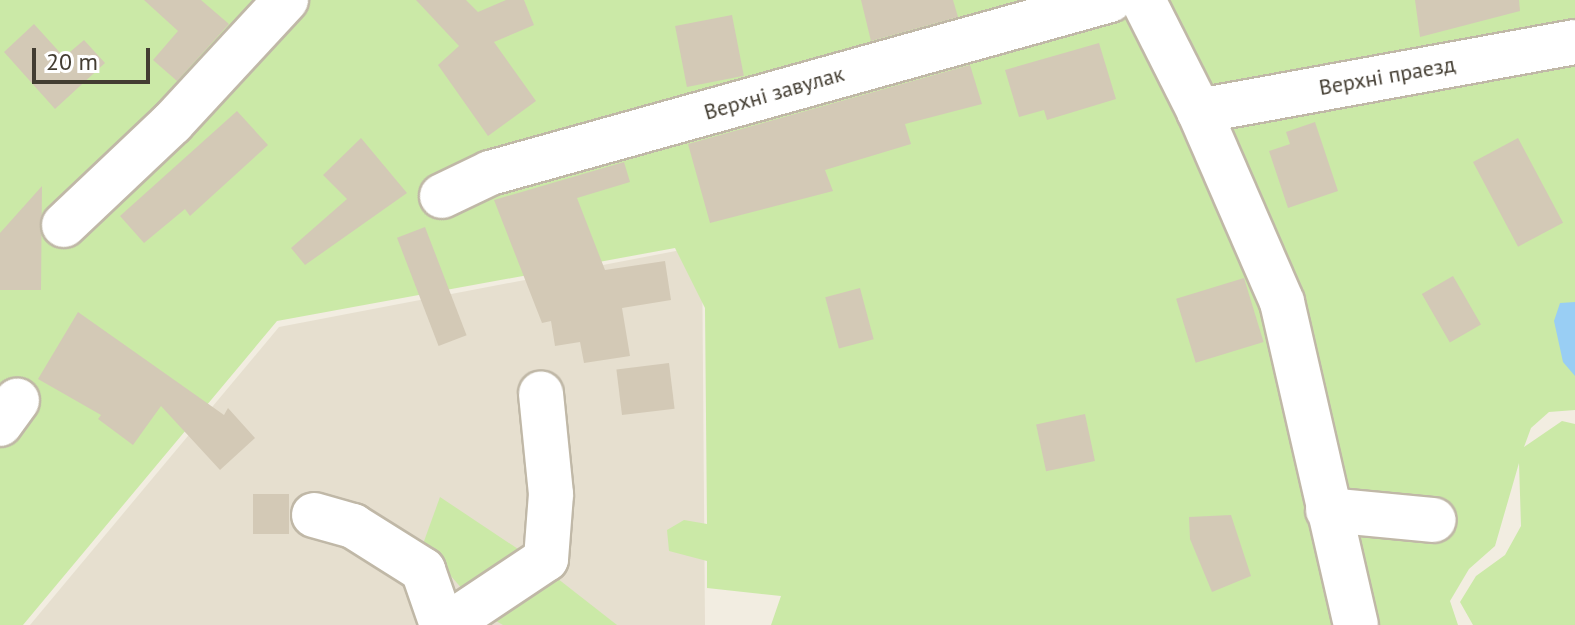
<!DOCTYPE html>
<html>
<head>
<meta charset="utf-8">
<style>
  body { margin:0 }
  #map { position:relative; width:1575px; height:625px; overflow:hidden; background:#f2ede1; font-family:"PT Sans",sans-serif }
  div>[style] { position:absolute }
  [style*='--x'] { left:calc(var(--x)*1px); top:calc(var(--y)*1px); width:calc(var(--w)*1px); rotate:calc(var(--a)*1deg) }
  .residential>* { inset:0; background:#e6dfcf }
  .green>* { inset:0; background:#cbe9a7 }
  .water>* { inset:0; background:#99cef4 }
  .building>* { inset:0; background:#d3c9b6; transform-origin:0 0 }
  .roads { filter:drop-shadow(2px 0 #c0b8a7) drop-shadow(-2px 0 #c0b8a7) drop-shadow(0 2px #c0b8a7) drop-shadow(0 -2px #c0b8a7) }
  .minor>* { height:44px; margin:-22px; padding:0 22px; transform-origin:22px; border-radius:22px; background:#fff }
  span { translate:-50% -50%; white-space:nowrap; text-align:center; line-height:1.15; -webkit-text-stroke:7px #fff; paint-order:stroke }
  .street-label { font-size:22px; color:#433d32 }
  .scale { position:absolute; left:32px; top:48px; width:118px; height:36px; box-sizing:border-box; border:4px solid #433d32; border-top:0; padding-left:10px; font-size:24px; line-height:28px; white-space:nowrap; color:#433d32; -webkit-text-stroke:6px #fff; paint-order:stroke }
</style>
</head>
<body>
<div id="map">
  <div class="residential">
    <i style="clip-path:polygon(702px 246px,705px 625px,30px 625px,279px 327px)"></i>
  </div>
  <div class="green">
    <i style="clip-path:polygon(0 0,1575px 0,1575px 410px,1549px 412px,1531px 428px,1524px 447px,1562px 421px,1575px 424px,1575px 625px,1473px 625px,1460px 602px,1476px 576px,1505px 555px,1521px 526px,1519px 463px,1495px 546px,1469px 569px,1450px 601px,1458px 625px,771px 625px,781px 596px,707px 588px,707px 561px,669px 551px,667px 530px,684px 520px,707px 524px,705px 308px,675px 248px,277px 321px,23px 625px,0 625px)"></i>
    <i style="clip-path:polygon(440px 497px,530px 557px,617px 625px,503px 625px,484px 614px,423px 544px)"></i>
  </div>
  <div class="water">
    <i style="clip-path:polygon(1575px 302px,1575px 376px,1563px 362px,1554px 321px,1560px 303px)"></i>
  </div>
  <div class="building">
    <i style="clip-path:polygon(144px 0,201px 0,229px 24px,177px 81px,153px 60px,178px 31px)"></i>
    <i style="clip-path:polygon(416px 0,466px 0,478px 12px,506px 0,524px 0,534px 25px,494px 42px,536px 101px,488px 136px,438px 65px,459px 46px)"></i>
    <i style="clip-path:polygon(861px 0,953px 0,958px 17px,871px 41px)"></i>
    <i style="clip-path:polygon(1415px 0,1519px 0,1520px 11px,1420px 37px)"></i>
    <i style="left:732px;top:15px;width:62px;height:58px;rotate:79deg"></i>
    <i style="clip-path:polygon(34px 24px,64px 57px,84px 40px,105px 63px,55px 109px,4px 52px)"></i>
    <i style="clip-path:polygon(1099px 43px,1116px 99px,1047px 120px,1044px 110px,1019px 117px,1005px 70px)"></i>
    <i style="clip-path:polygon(970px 65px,982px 104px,905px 124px,911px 144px,825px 170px,833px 191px,710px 223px,688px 144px)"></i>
    <i style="clip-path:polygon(237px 111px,268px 145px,190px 216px,185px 209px,144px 243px,120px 216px)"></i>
    <i style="clip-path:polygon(1315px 122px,1338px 191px,1288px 208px,1269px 151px,1290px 144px,1286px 132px)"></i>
    <i style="clip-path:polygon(361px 138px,407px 193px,305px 265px,291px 248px,347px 199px,323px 175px)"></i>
    <i style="left:1518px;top:138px;width:96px;height:51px;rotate:62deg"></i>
    <i style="clip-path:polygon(624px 162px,630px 182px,577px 198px,605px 270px,665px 261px,671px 300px,622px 308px,630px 356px,584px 363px,580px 342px,555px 346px,551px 321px,542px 323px,494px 200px)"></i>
    <i style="clip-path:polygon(42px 186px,41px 290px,0 290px,0 233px)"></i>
    <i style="left:425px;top:227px;width:116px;height:30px;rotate:69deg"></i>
    <i style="left:1453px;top:276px;width:56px;height:36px;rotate:60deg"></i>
    <i style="left:1244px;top:278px;width:67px;height:71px;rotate:73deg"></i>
    <i style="left:860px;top:288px;width:53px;height:36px;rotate:75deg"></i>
    <i style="clip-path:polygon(78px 312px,224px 415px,228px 408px,255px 438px,220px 470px,161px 406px,133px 445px,98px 419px,101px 415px,38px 379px)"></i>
    <i style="left:669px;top:363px;width:46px;height:53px;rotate:83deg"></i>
    <i style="left:1085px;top:414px;width:48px;height:50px;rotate:78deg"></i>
    <i style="left:253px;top:494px;width:36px;height:40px"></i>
    <i style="clip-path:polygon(1231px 515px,1251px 576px,1212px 592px,1190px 539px,1189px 517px)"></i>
  </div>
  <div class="roads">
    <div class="minor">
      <i style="--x:1143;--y:0;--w:124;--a:63.2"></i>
      <i style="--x:1199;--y:111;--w:208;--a:66.5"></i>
      <i style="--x:1282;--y:302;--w:331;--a:77.1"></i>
      <i style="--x:1199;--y:111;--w:382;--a:-10.4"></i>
      <i style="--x:442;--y:196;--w:53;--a:-25.6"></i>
      <i style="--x:490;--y:173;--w:644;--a:-15.59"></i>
      <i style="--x:64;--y:225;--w:149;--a:-43.4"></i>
      <i style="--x:172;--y:123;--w:168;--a:-47.2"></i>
      <i style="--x:0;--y:424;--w:29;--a:-54"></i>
      <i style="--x:1328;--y:510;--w:106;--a:5.4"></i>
      <i style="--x:314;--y:515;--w:41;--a:15.8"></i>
      <i style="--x:353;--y:526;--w:83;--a:32.2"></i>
      <i style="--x:423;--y:570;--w:58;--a:70.9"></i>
      <i style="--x:447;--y:625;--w:119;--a:-33.7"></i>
      <i style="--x:546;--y:559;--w:65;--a:-85.6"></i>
      <i style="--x:551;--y:494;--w:101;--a:-95.7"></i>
    </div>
  </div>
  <div class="street-label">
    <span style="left:1387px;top:76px;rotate:-10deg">Верхні праезд</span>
    <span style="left:774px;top:93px;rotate:-16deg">Верхні завулак</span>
  </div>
  <div class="scale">20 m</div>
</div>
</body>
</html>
